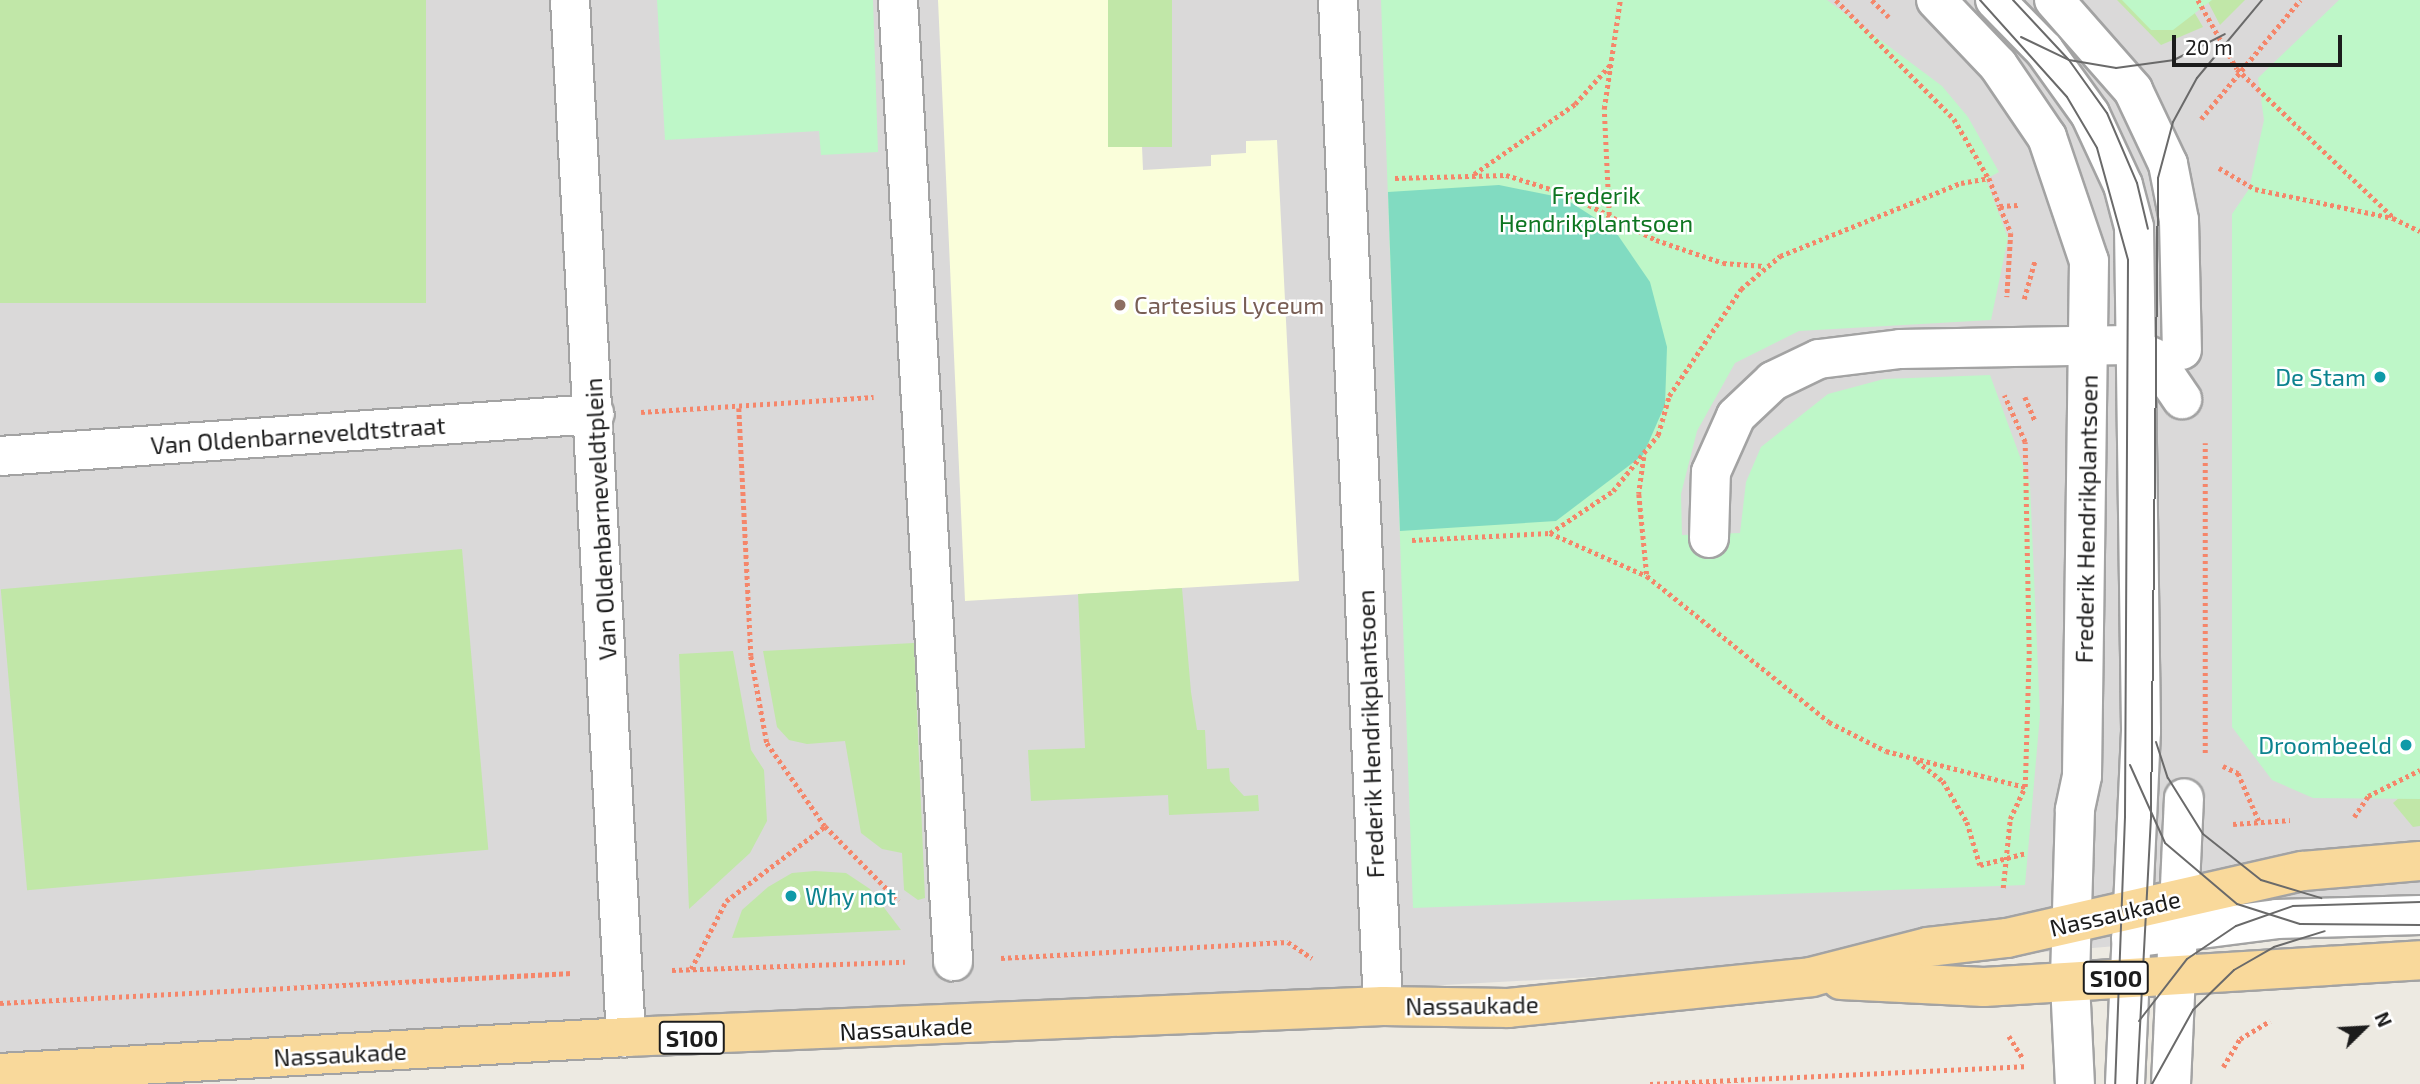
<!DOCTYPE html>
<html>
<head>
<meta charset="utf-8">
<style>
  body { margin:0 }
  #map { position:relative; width:2420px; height:1084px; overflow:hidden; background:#edeae2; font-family:"Exo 2",sans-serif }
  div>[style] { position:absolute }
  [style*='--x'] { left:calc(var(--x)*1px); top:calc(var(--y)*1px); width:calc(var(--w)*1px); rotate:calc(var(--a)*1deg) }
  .residential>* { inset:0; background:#dad9d9 }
  .education>* { inset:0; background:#fafeda }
  .grass>* { inset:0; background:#c1e7a8; transform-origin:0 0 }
  .park>* { inset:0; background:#bef7c8 }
  .pitch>* { inset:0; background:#81dbc1 }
  .path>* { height:4.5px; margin-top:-2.25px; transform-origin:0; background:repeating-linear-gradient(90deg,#f5866a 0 3.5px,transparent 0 7px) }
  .roads { filter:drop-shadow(2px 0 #a3a3a3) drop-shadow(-2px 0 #a3a3a3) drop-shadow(0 2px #a3a3a3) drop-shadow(0 -2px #a3a3a3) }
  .minor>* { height:38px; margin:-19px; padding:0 19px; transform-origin:19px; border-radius:19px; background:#fff }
  .major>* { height:38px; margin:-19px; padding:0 19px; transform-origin:19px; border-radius:19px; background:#f9d99b }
  .tram>* { height:2px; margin:-1px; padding:0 1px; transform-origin:1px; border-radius:1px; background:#6a6a6a }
  .dots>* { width:19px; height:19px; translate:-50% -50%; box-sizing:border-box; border:4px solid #fff; border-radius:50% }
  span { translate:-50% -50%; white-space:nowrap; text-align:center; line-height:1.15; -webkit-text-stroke:5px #fff; paint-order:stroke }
  .shield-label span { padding:2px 5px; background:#fff; border:2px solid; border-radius:5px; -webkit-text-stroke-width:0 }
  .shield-label { font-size:23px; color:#1c1c1c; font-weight:700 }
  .park-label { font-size:24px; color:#0e7621 }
  .education-label { font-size:24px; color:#785e54 }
  .left { translate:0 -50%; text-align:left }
  .culture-label { font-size:24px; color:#0d838f }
  .right { translate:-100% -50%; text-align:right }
  .street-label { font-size:24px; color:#1c1c1c }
  .north { position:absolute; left:2329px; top:993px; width:70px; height:70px; -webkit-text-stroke:5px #fff; paint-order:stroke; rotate:66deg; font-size:19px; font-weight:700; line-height:28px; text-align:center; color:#1c1c1c }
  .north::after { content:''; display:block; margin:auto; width:24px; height:32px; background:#1c1c1c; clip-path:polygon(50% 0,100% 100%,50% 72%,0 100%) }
  .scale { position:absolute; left:2172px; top:35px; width:170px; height:32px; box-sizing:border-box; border:4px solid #1c1c1c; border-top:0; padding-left:9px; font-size:21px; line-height:24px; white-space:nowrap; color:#1c1c1c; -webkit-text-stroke:5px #fff; paint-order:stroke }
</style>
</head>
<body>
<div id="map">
  <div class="residential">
    <i style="clip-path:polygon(0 0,2420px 0,2420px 921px,2019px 954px,0 1063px)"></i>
  </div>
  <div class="education">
    <i style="clip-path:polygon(938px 0,1108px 0,1115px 147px,1142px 146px,1143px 170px,1211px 166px,1211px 155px,1246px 153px,1246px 141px,1277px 140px,1299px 581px,965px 601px)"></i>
  </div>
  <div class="grass">
    <i style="left:0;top:0;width:426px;height:303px"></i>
    <i style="left:1108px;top:0;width:64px;height:147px"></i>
    <i style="clip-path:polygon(2117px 0,2187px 0,2203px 27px,2161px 45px)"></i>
    <i style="clip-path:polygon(2207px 0,2245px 0,2220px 25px)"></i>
    <i style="left:462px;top:549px;width:302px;height:463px;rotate:85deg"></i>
    <i style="clip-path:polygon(1182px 588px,1191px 692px,1197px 730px,1205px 730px,1207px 769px,1229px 768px,1230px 781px,1244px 796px,1258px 795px,1259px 811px,1169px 815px,1168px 795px,1031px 801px,1028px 750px,1085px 748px,1078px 594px)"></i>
    <i style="clip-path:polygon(914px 643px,925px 898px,918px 900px,904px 890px,902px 853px,882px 849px,861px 833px,845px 741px,807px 744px,789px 740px,777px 727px,763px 651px)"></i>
    <i style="clip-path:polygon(733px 651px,751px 750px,764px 770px,767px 821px,750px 853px,689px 909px,679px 654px)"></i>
    <i style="clip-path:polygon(2420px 780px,2420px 826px,2413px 827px,2393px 803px)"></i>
    <i style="clip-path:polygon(815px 871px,846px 873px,870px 889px,901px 930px,732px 938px,742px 910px,768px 887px,792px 873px)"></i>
  </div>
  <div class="park">
    <i style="clip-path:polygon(657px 0,873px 0,878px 152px,821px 155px,819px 131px,665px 140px)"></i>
    <i style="clip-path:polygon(1381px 0,1827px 0,1942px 86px,1968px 117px,1999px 172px,1986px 179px,2008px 238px,1991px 320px,1799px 331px,1735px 363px,1697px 431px,1681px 494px,1682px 535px,1740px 533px,1746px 482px,1761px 447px,1828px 394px,1884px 379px,1990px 375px,2030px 484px,2040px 715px,2025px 885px,1413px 908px)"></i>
    <i style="clip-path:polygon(2122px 0,2212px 0,2173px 30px,2151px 30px)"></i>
    <i style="clip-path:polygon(2339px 0,2420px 0,2420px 799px,2313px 798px,2272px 780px,2232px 727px,2232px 214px,2249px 189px,2264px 120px,2258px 78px)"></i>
  </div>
  <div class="pitch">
    <i style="clip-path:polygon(1499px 185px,1564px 198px,1615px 231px,1650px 282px,1667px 347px,1665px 405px,1643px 455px,1556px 521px,1400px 531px,1388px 192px)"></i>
  </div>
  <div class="path">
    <i style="--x:1836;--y:0;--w:168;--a:45.2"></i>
    <i style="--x:1954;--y:119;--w:69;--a:59.7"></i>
    <i style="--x:1872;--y:0;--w:24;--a:45"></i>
    <i style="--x:2198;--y:0;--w:79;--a:60.5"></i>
    <i style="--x:2237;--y:69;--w:214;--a:43.5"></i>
    <i style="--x:2201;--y:119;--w:155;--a:-50.2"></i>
    <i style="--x:2219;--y:168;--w:42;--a:30.3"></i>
    <i style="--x:2255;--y:189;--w:141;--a:11.9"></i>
    <i style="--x:2393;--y:218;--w:30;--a:26"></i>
    <i style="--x:1474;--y:174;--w:123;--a:-34.7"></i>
    <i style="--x:1575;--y:104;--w:54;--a:-48"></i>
    <i style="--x:1395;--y:178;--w:111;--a:-1.5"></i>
    <i style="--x:1506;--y:175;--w:67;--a:17.4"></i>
    <i style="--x:1570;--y:195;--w:97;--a:27.6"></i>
    <i style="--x:1656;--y:240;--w:71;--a:18.9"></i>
    <i style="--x:1723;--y:263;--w:41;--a:4.2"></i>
    <i style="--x:2000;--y:207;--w:28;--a:67"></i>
    <i style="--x:2011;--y:233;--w:64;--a:93.6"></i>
    <i style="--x:1609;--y:215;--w:106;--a:-92.7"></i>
    <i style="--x:1604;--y:109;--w:110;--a:-81.6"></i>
    <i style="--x:2024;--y:299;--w:41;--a:-74.2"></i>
    <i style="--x:2025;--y:397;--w:26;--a:67"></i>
    <i style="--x:739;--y:408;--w:248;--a:87.2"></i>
    <i style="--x:751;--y:656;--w:88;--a:79.6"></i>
    <i style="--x:767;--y:743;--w:101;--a:55.1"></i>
    <i style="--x:825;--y:826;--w:105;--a:45.4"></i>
    <i style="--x:641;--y:412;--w:233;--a:-3.7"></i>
    <i style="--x:1644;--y:457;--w:37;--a:98"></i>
    <i style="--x:1639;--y:494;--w:82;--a:84.4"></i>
    <i style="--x:1550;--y:533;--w:106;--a:23.9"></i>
    <i style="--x:1647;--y:576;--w:233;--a:38.7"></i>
    <i style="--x:1829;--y:722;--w:64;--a:27"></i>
    <i style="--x:1886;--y:751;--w:144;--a:14.5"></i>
    <i style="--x:1412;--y:540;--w:138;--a:-2.9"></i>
    <i style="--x:1550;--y:533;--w:76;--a:-33.7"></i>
    <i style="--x:1613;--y:491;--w:72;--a:-51.2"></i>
    <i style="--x:1658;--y:435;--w:41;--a:-74.2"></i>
    <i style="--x:1669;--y:396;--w:129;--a:-56.1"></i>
    <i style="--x:1741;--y:289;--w:51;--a:-40.2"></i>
    <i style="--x:1780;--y:256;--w:195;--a:-22"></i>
    <i style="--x:1961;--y:183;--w:28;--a:-10"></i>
    <i style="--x:1989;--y:178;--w:30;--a:69"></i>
    <i style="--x:2000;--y:206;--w:18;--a:-3"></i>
    <i style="--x:2205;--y:753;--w:310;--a:-90"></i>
    <i style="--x:1917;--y:761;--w:33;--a:38"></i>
    <i style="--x:1943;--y:781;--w:48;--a:59.7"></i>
    <i style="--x:1967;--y:822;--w:45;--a:73.2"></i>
    <i style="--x:1980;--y:865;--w:48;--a:-14.6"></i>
    <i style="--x:2223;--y:766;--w:17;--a:25"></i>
    <i style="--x:2238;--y:773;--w:52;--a:66.4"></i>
    <i style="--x:2354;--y:817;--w:25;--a:-56"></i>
    <i style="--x:2368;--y:796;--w:58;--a:-26.6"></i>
    <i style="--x:2233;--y:824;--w:57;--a:-4"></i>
    <i style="--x:2003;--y:888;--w:69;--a:-84.2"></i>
    <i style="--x:2010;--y:819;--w:35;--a:-65"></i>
    <i style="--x:2025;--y:787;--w:133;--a:-88.3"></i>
    <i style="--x:2029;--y:654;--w:212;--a:-91.1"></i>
    <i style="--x:2025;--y:442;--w:51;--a:-114.1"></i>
    <i style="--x:1001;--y:958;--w:287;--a:-3.2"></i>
    <i style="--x:1288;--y:942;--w:29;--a:34"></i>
    <i style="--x:691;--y:969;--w:76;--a:-62.8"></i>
    <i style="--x:726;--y:901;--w:124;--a:-37.1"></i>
    <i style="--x:672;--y:970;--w:233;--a:-2"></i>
    <i style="--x:0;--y:1003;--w:573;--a:-3"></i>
    <i style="--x:2009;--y:1036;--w:25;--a:58"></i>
    <i style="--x:2223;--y:1067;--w:33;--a:-59"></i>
    <i style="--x:2240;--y:1039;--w:35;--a:-31"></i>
    <i style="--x:1650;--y:1084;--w:375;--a:-2.7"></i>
  </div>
  <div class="roads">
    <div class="minor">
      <i style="--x:570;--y:0;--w:1039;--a:86.91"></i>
      <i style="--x:898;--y:0;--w:963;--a:86.72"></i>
      <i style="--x:1338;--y:0;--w:1007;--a:87.44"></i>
      <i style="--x:1936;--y:0;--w:90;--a:46.4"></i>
      <i style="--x:1998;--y:65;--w:87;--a:55.8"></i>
      <i style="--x:2047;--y:137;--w:131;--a:71.3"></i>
      <i style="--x:2089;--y:261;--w:515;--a:90.78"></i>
      <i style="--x:2082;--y:776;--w:35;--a:102"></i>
      <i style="--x:2075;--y:810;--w:173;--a:91.7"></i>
      <i style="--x:2070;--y:983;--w:101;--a:87.2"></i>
      <i style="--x:1995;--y:0;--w:70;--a:45.6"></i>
      <i style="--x:2044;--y:50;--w:79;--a:54.3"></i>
      <i style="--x:2090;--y:114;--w:78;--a:65.1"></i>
      <i style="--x:2123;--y:185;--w:43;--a:75.3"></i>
      <i style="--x:2134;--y:227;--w:504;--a:89.2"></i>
      <i style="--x:2141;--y:731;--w:353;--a:92.6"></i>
      <i style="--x:2054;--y:0;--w:120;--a:48.7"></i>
      <i style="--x:2133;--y:90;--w:82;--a:64.7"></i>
      <i style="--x:2168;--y:164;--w:57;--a:78.9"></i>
      <i style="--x:2179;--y:220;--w:130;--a:88.7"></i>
      <i style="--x:0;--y:456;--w:596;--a:-4.04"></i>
      <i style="--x:1709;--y:538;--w:66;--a:-88.3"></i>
      <i style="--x:1711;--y:472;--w:61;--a:-65.9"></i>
      <i style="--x:1736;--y:416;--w:51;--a:-43.4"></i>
      <i style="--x:1773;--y:381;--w:51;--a:-25.6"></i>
      <i style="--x:1819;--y:359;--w:82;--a:-7"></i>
      <i style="--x:1900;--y:349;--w:228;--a:-1"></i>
      <i style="--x:2128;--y:345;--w:29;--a:27"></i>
      <i style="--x:2154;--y:358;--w:50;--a:55.7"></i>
      <i style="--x:2131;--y:938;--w:147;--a:-7.4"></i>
      <i style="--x:2277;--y:919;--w:143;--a:-1.6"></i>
      <i style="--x:2171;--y:1084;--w:286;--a:-87.4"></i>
    </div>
    <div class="major">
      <i style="--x:1841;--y:980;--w:143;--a:2.8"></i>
      <i style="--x:1984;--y:987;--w:437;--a:-3.5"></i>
      <i style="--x:0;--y:1073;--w:627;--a:-3.29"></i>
      <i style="--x:626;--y:1037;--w:758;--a:-2.35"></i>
      <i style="--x:1383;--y:1006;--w:125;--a:0.9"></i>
      <i style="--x:1508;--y:1008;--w:305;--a:-5.8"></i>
      <i style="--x:1811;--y:977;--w:121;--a:-14.4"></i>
      <i style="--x:1928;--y:947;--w:80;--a:-6.5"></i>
      <i style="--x:2007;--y:938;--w:303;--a:-12.8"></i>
      <i style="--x:2303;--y:871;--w:117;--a:-4.9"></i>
    </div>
  </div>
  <div class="tram">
    <i style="--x:1980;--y:0;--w:130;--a:48.1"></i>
    <i style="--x:2067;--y:97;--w:59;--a:59.5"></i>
    <i style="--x:2097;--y:148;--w:116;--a:74.5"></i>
    <i style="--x:2128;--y:260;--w:557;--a:90.31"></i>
    <i style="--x:2125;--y:817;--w:267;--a:92.1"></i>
    <i style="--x:2013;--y:0;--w:82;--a:47"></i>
    <i style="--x:2069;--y:60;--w:65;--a:54.4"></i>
    <i style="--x:2107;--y:113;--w:76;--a:66.8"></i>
    <i style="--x:2137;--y:183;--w:47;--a:76.6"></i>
    <i style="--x:2021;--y:37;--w:53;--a:25.6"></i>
    <i style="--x:2069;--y:60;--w:48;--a:9.7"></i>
    <i style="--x:2116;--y:68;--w:59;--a:-7.9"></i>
    <i style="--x:2174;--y:60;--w:57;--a:-27"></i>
    <i style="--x:2156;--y:742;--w:38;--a:72"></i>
    <i style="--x:2168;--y:778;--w:66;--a:58"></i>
    <i style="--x:2203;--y:834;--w:74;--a:38.4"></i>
    <i style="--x:2261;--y:880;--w:63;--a:16.7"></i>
    <i style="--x:2130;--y:765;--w:85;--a:65.8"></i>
    <i style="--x:2165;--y:843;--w:94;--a:40.3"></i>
    <i style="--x:2237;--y:904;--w:66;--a:17.6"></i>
    <i style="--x:2300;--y:924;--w:120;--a:0.5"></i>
    <i style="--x:2139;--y:1021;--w:78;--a:-52.3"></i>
    <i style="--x:2187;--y:959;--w:59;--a:-34"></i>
    <i style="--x:2236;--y:926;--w:60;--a:-19.3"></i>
    <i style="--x:2293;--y:906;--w:127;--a:-1.8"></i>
    <i style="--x:2137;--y:1084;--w:265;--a:-87"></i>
    <i style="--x:2151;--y:819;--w:641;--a:-89.37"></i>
    <i style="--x:2158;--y:178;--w:58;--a:-75"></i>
    <i style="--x:2173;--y:122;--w:50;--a:-61.4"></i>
    <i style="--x:2197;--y:78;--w:102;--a:-50.2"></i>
    <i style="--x:2152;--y:1084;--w:85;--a:-61"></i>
    <i style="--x:2193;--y:1010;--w:57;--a:-44.3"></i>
    <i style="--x:2234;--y:970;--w:46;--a:-29.9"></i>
    <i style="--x:2274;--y:947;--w:53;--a:-17.4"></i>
  </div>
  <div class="dots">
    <i style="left:1120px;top:305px;background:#8d6e63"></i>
    <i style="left:2380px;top:377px;background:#0f9aa8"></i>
    <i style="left:2406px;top:745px;background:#0f9aa8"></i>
    <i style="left:791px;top:896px;background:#0f9aa8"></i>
  </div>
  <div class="shield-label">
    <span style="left:2116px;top:978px">S100</span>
    <span style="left:692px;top:1038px">S100</span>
  </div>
  <div class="park-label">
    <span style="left:1596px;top:209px">Frederik<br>Hendrikplantsoen</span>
  </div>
  <div class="education-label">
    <span class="left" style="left:1134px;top:305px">Cartesius Lyceum</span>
  </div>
  <div class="culture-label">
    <span class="right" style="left:2366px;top:377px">De Stam</span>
    <span class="right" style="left:2392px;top:745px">Droombeeld</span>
    <span class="left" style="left:805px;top:896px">Why not</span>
  </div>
  <div class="street-label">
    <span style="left:298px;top:435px;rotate:-4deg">Van Oldenbarneveldtstraat</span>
    <span style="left:600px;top:519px;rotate:-93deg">Van Oldenbarneveldtplein</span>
    <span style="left:2086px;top:519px;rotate:-89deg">Frederik Hendrikplantsoen</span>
    <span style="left:1370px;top:734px;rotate:-92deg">Frederik Hendrikplantsoen</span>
    <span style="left:2115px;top:913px;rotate:-13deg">Nassaukade</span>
    <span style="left:1472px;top:1005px;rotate:-1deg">Nassaukade</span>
    <span style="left:906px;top:1028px;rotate:-3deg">Nassaukade</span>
    <span style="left:340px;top:1054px;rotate:-3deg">Nassaukade</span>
  </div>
  <div class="north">N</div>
  <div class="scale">20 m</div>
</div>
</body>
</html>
